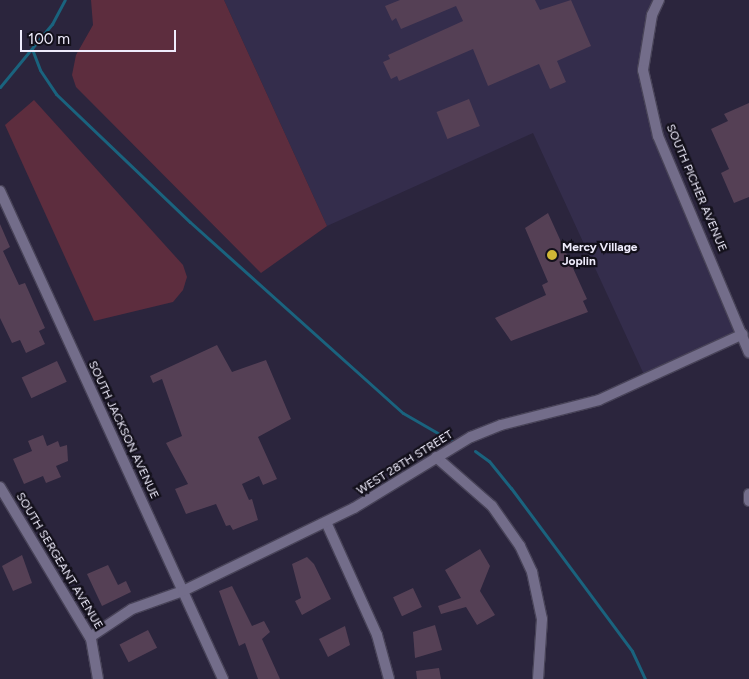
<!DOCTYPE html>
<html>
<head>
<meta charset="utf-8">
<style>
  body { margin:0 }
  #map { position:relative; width:749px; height:679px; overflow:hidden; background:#2b253d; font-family:Figtree,sans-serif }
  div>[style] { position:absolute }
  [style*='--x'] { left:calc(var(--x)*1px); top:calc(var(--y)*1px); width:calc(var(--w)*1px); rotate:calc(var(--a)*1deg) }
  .built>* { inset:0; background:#342d4c }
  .green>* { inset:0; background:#5d2d3e }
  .stream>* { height:3px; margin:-1.5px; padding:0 1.5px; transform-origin:1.5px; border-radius:1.5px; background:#1a637e }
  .building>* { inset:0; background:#554055; transform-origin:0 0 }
  .roads { filter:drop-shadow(1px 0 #484358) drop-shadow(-1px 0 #484358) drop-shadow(0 1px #484358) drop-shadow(0 -1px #484358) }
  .minor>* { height:10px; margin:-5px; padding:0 5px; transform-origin:5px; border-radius:5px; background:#736d8a }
  .dots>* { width:14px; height:14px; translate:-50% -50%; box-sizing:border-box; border:2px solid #13101b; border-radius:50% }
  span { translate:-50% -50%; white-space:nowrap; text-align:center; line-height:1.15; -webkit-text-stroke:4.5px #13101b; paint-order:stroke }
  .street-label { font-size:12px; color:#efecfc }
  .poi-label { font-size:12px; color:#efecfc; font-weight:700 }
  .left { translate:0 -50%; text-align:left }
  .scale { position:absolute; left:20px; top:30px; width:156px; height:22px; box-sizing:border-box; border:2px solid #efecfc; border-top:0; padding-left:6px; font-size:15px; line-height:18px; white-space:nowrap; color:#efecfc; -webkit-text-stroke:4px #13101b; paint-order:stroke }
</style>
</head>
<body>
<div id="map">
  <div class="built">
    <i style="clip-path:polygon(224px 0,659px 0,643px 70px,658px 136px,743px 334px,646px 379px,533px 133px,327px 226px)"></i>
  </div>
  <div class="green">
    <i style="clip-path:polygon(91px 0,224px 0,327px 226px,261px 273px,76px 87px,72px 75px,76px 55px,93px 25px)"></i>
    <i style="clip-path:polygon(34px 100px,183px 265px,187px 277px,183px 290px,173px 302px,94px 321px,5px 125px)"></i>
  </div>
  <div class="stream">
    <i style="--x:32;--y:49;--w:22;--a:69"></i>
    <i style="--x:40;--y:70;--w:29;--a:56"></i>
    <i style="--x:56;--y:94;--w:185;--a:43.7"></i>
    <i style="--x:190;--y:222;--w:286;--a:41.9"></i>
    <i style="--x:403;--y:413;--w:46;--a:29.9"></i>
    <i style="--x:0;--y:87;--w:82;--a:-50.5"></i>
    <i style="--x:52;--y:24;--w:27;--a:-62"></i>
    <i style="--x:452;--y:441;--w:2;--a:0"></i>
    <i style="--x:475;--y:451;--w:17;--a:36"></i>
    <i style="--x:489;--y:461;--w:35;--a:51"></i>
    <i style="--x:511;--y:488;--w:203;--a:53.4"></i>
    <i style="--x:632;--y:651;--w:31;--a:65"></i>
  </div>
  <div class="building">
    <i style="clip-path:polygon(400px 0,535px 0,540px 10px,571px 0,591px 46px,557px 61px,566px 82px,550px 89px,539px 64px,488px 86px,473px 49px,399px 81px,397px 76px,391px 79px,383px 62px,390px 59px,388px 55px,463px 21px,456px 6px,401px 29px,396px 18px,392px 21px,385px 6px)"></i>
    <i style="left:469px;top:99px;width:29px;height:35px;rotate:68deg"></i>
    <i style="clip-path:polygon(749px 103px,749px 197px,734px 203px,721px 173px,729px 169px,711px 129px,728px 121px,724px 114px)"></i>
    <i style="clip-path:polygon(548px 213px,587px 299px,583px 301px,588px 312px,511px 341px,495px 318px,546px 295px,542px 285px,548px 282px,525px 228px)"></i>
    <i style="clip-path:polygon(0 224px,10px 247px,3px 251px,19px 285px,25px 283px,45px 328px,39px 331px,45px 344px,26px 353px,20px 340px,12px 343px,0 318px)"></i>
    <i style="clip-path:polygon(217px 345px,232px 372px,266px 360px,291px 419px,258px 437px,277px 479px,263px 485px,259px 476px,242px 484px,249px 500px,252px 499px,258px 520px,233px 530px,230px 525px,226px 526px,216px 504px,186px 514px,175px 489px,188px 484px,166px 443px,182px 436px,162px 379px,153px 383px,150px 376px)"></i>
    <i style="left:57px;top:361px;width:23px;height:39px;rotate:65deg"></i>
    <i style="clip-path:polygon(43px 435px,47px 446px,58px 441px,60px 447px,67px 445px,68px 461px,56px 466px,61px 477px,46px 483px,43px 476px,24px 484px,13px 459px,32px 451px,28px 441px)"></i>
    <i style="clip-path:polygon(480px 549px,490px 566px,480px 591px,495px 615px,477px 625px,466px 607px,441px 614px,438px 606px,461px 598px,445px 570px)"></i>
    <i style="clip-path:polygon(22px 555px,32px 583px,13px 591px,2px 566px)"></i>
    <i style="clip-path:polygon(307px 557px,314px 564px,331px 599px,302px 615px,295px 601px,301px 598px,292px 564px)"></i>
    <i style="clip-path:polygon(108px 565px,118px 585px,126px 581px,131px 592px,102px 606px,87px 574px)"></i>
    <i style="clip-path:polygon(232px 586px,252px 626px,264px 621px,270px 632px,262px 639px,280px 679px,258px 679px,245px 643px,239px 646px,219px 591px)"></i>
    <i style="left:413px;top:588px;width:21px;height:22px;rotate:65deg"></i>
    <i style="clip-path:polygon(435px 625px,442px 650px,415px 658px,413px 632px)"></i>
    <i style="clip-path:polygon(345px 626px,350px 645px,328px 657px,319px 639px)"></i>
    <i style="left:148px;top:630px;width:20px;height:32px;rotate:63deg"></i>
    <i style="clip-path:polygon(439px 668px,441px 679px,417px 679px,416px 671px)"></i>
  </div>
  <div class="roads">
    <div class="minor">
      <i style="--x:659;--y:0;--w:17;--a:115"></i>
      <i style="--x:652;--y:15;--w:56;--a:99.3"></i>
      <i style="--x:643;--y:70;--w:68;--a:77.2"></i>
      <i style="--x:658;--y:136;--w:235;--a:67.2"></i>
      <i style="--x:0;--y:191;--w:537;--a:65.44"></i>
      <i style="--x:436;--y:457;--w:74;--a:41.2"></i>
      <i style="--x:492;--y:506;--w:49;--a:55"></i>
      <i style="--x:520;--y:546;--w:29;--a:65"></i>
      <i style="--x:532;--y:572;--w:48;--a:78"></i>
      <i style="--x:542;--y:619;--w:60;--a:93.8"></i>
      <i style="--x:0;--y:487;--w:177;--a:59.1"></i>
      <i style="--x:91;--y:639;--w:41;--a:80.1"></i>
      <i style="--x:749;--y:494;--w:7;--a:90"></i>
      <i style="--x:326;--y:522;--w:124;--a:65.7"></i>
      <i style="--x:377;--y:635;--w:46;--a:74.7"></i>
      <i style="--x:90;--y:637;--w:50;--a:-33.7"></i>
      <i style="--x:132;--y:609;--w:54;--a:-19.4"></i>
      <i style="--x:183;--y:591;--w:190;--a:-25.9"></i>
      <i style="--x:354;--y:508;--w:137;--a:-31.3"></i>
      <i style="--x:471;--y:437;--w:32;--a:-22"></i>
      <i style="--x:501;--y:425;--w:101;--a:-14.3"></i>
      <i style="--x:599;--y:400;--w:158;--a:-24.6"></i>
    </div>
  </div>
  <div class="dots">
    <i style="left:552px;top:255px;background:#d1b736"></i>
  </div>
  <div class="street-label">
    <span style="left:696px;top:188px;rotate:67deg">SOUTH PICHER AVENUE</span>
    <span style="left:123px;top:430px;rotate:65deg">SOUTH JACKSON AVENUE</span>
    <span style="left:405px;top:463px;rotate:-32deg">WEST 28TH STREET</span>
    <span style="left:59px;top:561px;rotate:59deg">SOUTH SERGEANT AVENUE</span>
  </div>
  <div class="poi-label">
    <span class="left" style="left:562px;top:255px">Mercy Village<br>Joplin</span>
  </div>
  <div class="scale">100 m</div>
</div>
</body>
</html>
